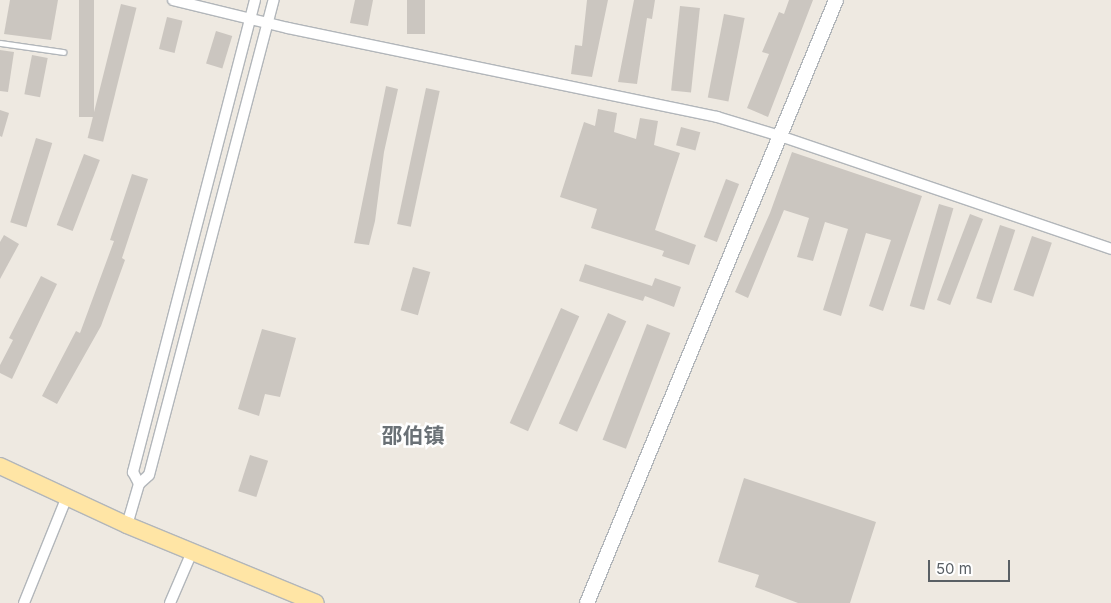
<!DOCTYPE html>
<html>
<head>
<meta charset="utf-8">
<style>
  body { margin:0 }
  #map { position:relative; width:1111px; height:603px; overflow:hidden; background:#eee9e1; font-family:Inter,"Noto Sans SC",sans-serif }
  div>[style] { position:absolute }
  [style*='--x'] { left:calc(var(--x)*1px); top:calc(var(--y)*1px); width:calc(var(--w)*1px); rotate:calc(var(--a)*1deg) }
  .building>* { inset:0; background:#cbc6c0; transform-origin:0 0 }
  .roads { filter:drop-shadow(1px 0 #b2b6ba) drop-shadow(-1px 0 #b2b6ba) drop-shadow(0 1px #b2b6ba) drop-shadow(0 -1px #b2b6ba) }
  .lane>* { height:5px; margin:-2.5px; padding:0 2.5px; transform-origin:2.5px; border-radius:2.5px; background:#fff }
  .street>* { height:10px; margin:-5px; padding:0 5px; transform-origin:5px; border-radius:5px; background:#fff }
  .secondary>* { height:14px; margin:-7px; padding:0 7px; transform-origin:7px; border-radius:7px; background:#fff }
  .primary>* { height:16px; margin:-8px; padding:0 8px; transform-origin:8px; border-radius:8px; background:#ffe5a5 }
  span { translate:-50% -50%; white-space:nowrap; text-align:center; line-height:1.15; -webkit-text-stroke:5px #fff; paint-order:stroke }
  .district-label { font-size:21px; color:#6a7176; font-weight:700 }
  .scale { position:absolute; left:928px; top:560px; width:82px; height:22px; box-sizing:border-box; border:2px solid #595f64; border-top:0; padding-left:6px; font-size:15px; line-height:18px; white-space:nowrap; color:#595f64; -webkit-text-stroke:4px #fff; paint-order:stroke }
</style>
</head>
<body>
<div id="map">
  <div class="building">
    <i style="clip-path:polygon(10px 0,58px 0,51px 40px,4px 34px)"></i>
    <i style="left:79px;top:0;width:15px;height:117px"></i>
    <i style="clip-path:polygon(355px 0,373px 0,368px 26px,350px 23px)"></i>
    <i style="left:407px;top:0;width:18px;height:34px"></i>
    <i style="clip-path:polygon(587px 0,608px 0,592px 77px,571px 74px,575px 45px,582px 46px)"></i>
    <i style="clip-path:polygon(634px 0,655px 0,652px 19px,647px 18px,637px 84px,618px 82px)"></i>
    <i style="clip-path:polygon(789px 0,813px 0,768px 117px,747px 108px,769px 54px,762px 52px,779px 12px,784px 14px)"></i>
    <i style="left:121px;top:4px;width:16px;height:138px;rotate:14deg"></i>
    <i style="left:680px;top:6px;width:20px;height:85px;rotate:6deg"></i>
    <i style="left:724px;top:14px;width:21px;height:85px;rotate:11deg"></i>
    <i style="left:167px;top:17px;width:16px;height:33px;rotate:14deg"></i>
    <i style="left:216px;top:31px;width:17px;height:34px;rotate:17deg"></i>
    <i style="clip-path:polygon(0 50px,14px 52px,8px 92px,0 91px)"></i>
    <i style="left:32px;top:55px;width:16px;height:40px;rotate:11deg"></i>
    <i style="clip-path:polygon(386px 86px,398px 89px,384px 152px,375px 221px,369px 245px,354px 243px)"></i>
    <i style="left:426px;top:88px;width:14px;height:139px;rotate:12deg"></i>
    <i style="clip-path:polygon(598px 109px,617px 113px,614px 132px,636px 139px,640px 118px,658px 121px,654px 145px,680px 153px,655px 230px,696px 245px,689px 265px,662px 256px,664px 251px,591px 228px,597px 209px,560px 197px,584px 122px,595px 126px)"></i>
    <i style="clip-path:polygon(0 110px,9px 113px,2px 137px,0 136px)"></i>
    <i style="left:681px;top:127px;width:20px;height:19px;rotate:15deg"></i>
    <i style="left:36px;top:138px;width:17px;height:88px;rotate:17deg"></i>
    <i style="clip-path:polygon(792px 152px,922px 196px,883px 311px,869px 306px,891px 240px,866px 233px,841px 316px,823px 310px,848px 229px,825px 222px,813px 261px,797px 257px,809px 218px,784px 210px,748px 298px,735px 292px,770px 213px)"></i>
    <i style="left:84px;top:154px;width:17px;height:76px;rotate:21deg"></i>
    <i style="clip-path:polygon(132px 174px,148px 179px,122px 258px,125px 260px,101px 326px,57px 404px,42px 396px,76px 331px,80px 333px,114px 241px,110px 240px)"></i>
    <i style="left:726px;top:179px;width:14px;height:62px;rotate:21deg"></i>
    <i style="left:939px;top:204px;width:15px;height:106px;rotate:16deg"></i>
    <i style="left:970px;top:214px;width:14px;height:92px;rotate:21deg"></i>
    <i style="left:1000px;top:225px;width:16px;height:77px;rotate:18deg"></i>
    <i style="clip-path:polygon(4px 235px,19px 244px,0 279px,0 242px)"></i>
    <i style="left:1032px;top:236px;width:21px;height:57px;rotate:19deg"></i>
    <i style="clip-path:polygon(585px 264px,652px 286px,655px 278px,681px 287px,674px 307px,645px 296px,643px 301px,579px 281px)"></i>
    <i style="left:413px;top:267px;width:18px;height:45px;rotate:16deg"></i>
    <i style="clip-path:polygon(41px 276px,57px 284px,12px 379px,0 373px,0 365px,13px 340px,9px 338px)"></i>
    <i style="left:561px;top:308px;width:20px;height:126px;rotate:24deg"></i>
    <i style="left:608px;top:313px;width:20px;height:121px;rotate:24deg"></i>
    <i style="left:647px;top:324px;width:25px;height:124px;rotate:21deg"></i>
    <i style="clip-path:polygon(262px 329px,296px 338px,280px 397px,265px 394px,259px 416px,238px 409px)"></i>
    <i style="left:250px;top:455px;width:19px;height:38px;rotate:18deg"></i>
    <i style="clip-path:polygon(744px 478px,876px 522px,850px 603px,798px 603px,755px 587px,759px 575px,718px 562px)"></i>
  </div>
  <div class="roads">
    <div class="lane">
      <i style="--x:0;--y:43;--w:64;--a:8.1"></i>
    </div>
    <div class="street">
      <i style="--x:173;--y:0;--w:118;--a:13.7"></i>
      <i style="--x:288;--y:28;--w:438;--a:11.7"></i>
      <i style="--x:717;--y:117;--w:66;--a:16.8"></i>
      <i style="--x:780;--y:136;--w:350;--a:18.8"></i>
      <i style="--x:255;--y:0;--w:488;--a:104.5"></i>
      <i style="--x:133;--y:472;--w:13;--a:63"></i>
      <i style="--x:139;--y:484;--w:13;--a:-42"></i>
      <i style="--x:149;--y:475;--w:491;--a:-75.3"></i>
      <i style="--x:127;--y:525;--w:43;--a:-73.7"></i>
      <i style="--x:24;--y:603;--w:112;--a:-68"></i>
      <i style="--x:170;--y:603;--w:56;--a:-66.7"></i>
    </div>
    <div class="secondary">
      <i style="--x:587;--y:603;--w:652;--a:-67.56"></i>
    </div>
    <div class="primary">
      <i style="--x:0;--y:466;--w:140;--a:24.9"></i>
      <i style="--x:127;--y:525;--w:204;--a:22.4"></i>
    </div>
  </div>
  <div class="district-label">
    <span style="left:413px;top:436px">邵伯镇</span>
  </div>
  <div class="scale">50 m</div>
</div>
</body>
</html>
